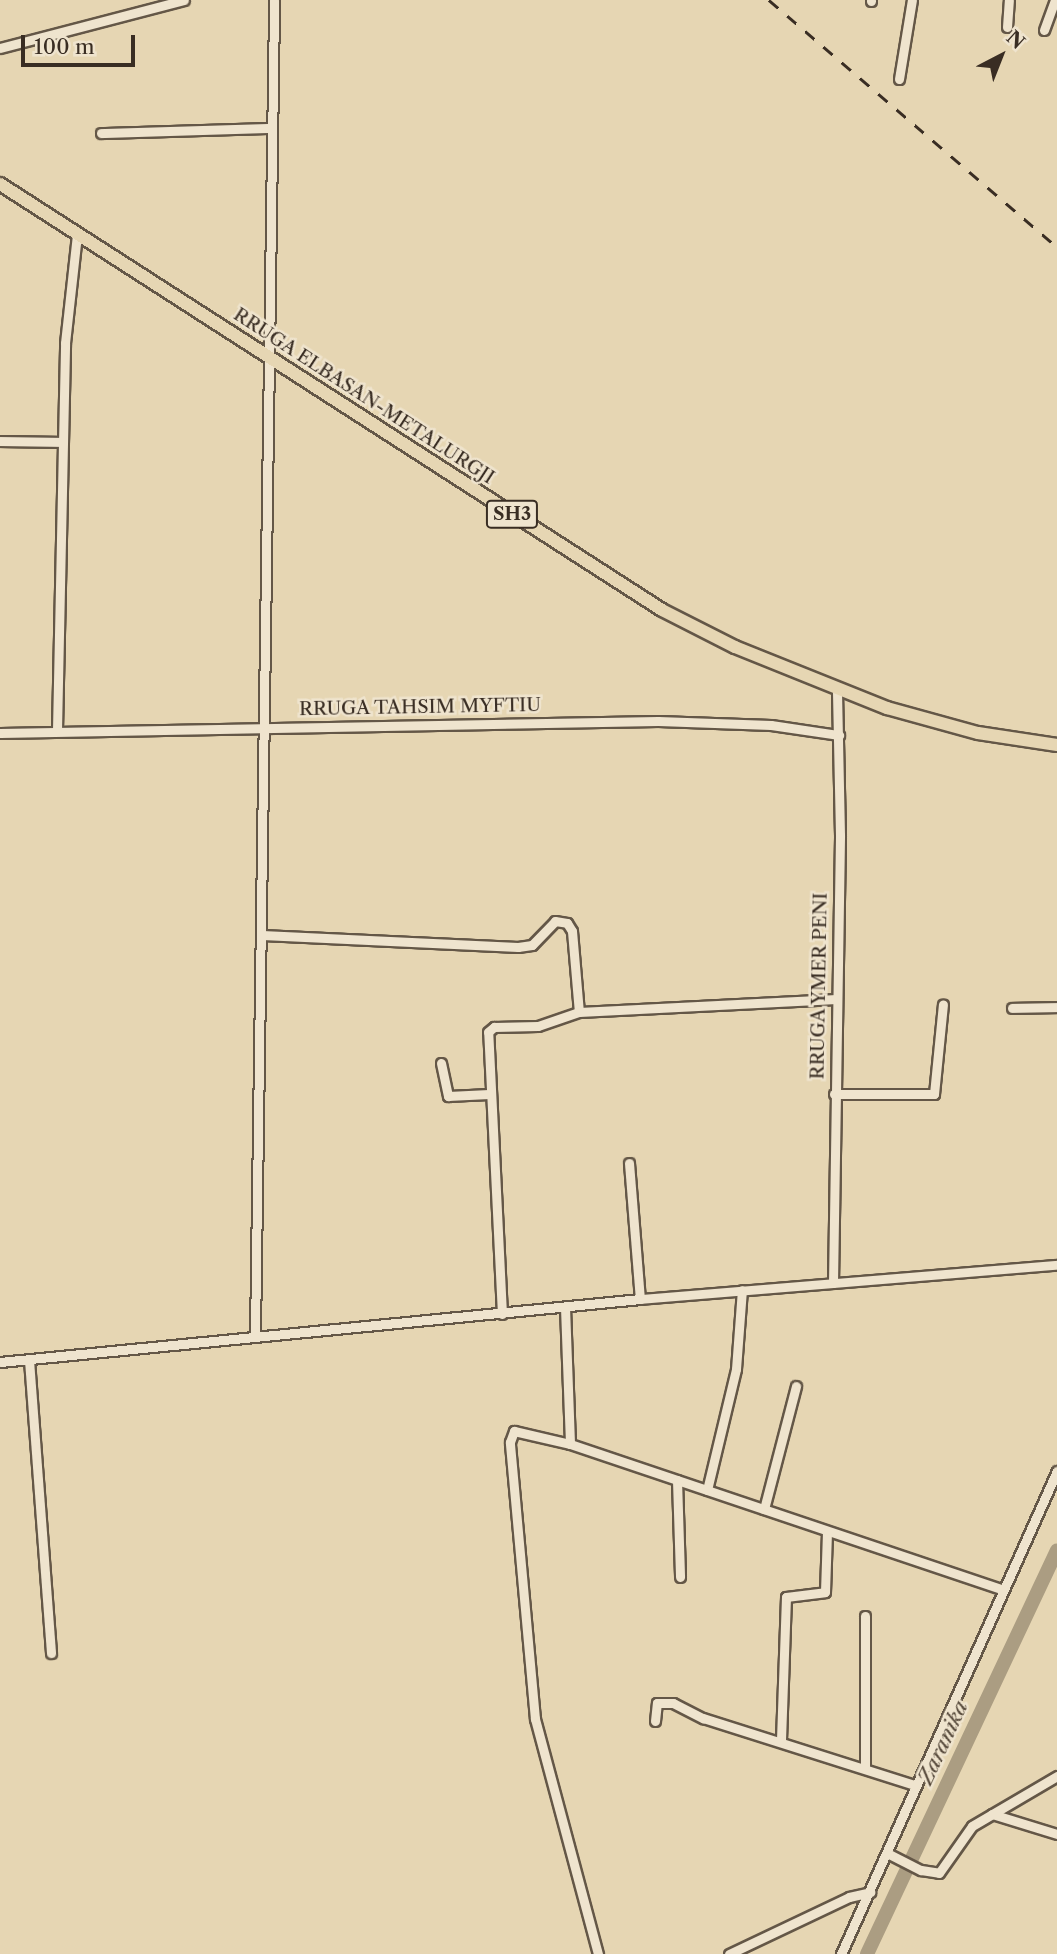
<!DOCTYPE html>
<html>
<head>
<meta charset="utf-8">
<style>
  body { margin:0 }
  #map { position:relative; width:1057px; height:1954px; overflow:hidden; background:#e6d6b3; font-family:"Libre Caslon Text",serif }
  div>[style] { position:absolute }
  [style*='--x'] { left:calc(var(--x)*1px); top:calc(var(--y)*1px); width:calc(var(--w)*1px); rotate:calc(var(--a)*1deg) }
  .river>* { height:14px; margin:-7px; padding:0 7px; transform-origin:7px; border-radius:7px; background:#ab9d82 }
  .roads { filter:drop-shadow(2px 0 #645747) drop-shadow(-2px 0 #645747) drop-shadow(0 2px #645747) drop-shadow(0 -2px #645747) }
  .minor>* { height:9px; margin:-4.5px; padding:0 4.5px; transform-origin:4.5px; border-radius:4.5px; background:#efe4ce }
  .major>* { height:12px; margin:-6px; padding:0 6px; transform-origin:6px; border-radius:6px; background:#e6d6b3 }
  .rail>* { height:2.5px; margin-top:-1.25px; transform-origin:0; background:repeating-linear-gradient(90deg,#392d23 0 12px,transparent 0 24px) }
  span { translate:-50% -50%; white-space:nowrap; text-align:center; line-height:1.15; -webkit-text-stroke:5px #efe4ce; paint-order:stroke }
  .shield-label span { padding:2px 5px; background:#efe4ce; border:2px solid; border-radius:5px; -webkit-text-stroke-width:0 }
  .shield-label { font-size:18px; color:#392d23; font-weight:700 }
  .street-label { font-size:19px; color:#392d23 }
  .water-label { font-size:21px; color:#56493b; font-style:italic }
  .north { position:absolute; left:966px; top:21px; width:70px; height:70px; -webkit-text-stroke:5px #efe4ce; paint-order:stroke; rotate:42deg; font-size:19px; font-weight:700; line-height:28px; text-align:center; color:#392d23 }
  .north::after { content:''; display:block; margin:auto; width:24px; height:32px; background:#392d23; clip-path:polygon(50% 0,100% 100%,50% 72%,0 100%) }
  .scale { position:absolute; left:21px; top:35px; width:114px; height:32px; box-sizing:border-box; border:4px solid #392d23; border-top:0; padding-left:9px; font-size:21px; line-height:24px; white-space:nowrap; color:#392d23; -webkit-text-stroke:5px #efe4ce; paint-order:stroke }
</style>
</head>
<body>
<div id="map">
  <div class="river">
    <i style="--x:867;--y:1954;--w:446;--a:-64.8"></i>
  </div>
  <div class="roads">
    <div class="minor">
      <i style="--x:871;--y:1;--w:1;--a:-90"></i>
      <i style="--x:1007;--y:27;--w:27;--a:-86"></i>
      <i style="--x:1044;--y:30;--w:32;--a:-70"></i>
      <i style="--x:0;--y:48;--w:190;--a:-14.6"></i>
      <i style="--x:899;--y:79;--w:80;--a:-80.7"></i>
      <i style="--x:101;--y:133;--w:170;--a:-1.7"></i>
      <i style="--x:0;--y:441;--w:62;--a:0.9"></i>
      <i style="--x:57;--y:730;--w:387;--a:-88.8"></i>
      <i style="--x:65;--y:343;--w:110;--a:-83.7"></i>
      <i style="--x:0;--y:733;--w:658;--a:-1.04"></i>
      <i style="--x:658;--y:721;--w:113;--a:2"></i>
      <i style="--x:771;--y:725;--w:69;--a:8.4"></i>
      <i style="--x:262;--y:935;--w:256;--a:2.7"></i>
      <i style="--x:518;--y:947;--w:14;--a:-8"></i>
      <i style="--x:532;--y:945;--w:33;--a:-46"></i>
      <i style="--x:555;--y:921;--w:12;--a:9"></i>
      <i style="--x:567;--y:923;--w:9;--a:58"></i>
      <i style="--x:572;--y:931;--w:81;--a:85.1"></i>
      <i style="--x:1012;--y:1008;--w:45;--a:-1.3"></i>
      <i style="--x:441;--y:1063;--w:34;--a:78"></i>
      <i style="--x:448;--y:1096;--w:41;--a:-2.8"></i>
      <i style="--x:834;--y:1094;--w:100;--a:0"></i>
      <i style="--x:934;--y:1094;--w:90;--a:-84.3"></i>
      <i style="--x:629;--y:1163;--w:136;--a:85.4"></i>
      <i style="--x:833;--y:1283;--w:448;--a:-89.1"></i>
      <i style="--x:840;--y:835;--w:145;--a:-91.2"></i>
      <i style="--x:565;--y:1307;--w:137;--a:87.9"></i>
      <i style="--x:502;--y:1314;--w:282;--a:-92.8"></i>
      <i style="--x:488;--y:1032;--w:8;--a:-40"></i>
      <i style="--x:494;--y:1027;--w:44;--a:-1.3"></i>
      <i style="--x:538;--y:1026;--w:43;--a:-18.9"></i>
      <i style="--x:579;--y:1012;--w:258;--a:-2.9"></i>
      <i style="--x:255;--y:1335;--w:1335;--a:-89.18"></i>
      <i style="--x:29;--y:1360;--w:294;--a:85.7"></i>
      <i style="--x:0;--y:1362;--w:643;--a:-5.62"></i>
      <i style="--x:640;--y:1299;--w:418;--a:-4.7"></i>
      <i style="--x:677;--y:1480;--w:97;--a:88.2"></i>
      <i style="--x:707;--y:1490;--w:124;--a:-76.5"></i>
      <i style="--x:736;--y:1369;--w:79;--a:-85.7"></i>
      <i style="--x:764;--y:1509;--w:127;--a:-75.4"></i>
      <i style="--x:655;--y:1721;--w:18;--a:-84"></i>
      <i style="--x:657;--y:1703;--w:16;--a:0"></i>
      <i style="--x:673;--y:1703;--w:34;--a:27"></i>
      <i style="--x:703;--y:1718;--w:221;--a:17.6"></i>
      <i style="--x:781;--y:1740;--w:143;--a:-88"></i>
      <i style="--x:786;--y:1597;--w:39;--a:-7"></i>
      <i style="--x:825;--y:1592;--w:61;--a:-88.1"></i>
      <i style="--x:865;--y:1767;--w:151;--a:-90"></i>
      <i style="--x:992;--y:1814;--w:68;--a:17.1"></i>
      <i style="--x:887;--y:1853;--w:38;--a:27"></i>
      <i style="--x:921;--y:1870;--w:18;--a:9"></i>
      <i style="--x:939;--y:1873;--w:57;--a:-54.9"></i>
      <i style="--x:972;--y:1826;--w:99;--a:-30.5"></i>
      <i style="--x:598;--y:1954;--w:243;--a:-105"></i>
      <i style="--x:535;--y:1719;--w:278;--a:-95.2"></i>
      <i style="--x:510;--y:1442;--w:12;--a:-70"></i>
      <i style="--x:514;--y:1431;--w:57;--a:13.1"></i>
      <i style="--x:570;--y:1444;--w:455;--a:18.6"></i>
      <i style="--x:729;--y:1954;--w:133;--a:-25.4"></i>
      <i style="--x:849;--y:1897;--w:22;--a:-13"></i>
      <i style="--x:841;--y:1954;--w:529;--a:-65.91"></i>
    </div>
    <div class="major">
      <i style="--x:0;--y:184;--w:787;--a:32.76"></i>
      <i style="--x:662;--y:610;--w:82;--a:26.9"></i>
      <i style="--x:735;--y:647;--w:164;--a:21.9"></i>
      <i style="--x:887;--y:708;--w:94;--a:15.4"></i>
      <i style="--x:978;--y:733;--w:80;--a:8.6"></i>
    </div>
  </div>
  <div class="rail">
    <i style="--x:769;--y:0;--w:379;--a:40.6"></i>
  </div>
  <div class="shield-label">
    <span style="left:512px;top:514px">SH3</span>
  </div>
  <div class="street-label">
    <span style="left:364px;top:396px;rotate:33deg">RRUGA ELBASAN-METALURGJI</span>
    <span style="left:420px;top:707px;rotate:-1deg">RRUGA TAHSIM MYFTIU</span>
    <span style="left:819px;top:986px;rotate:-89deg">RRUGA YMER PENI</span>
  </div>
  <div class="water-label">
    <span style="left:943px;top:1743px;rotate:-65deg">Zaranika</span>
  </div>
  <div class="north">N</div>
  <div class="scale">100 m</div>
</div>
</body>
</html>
